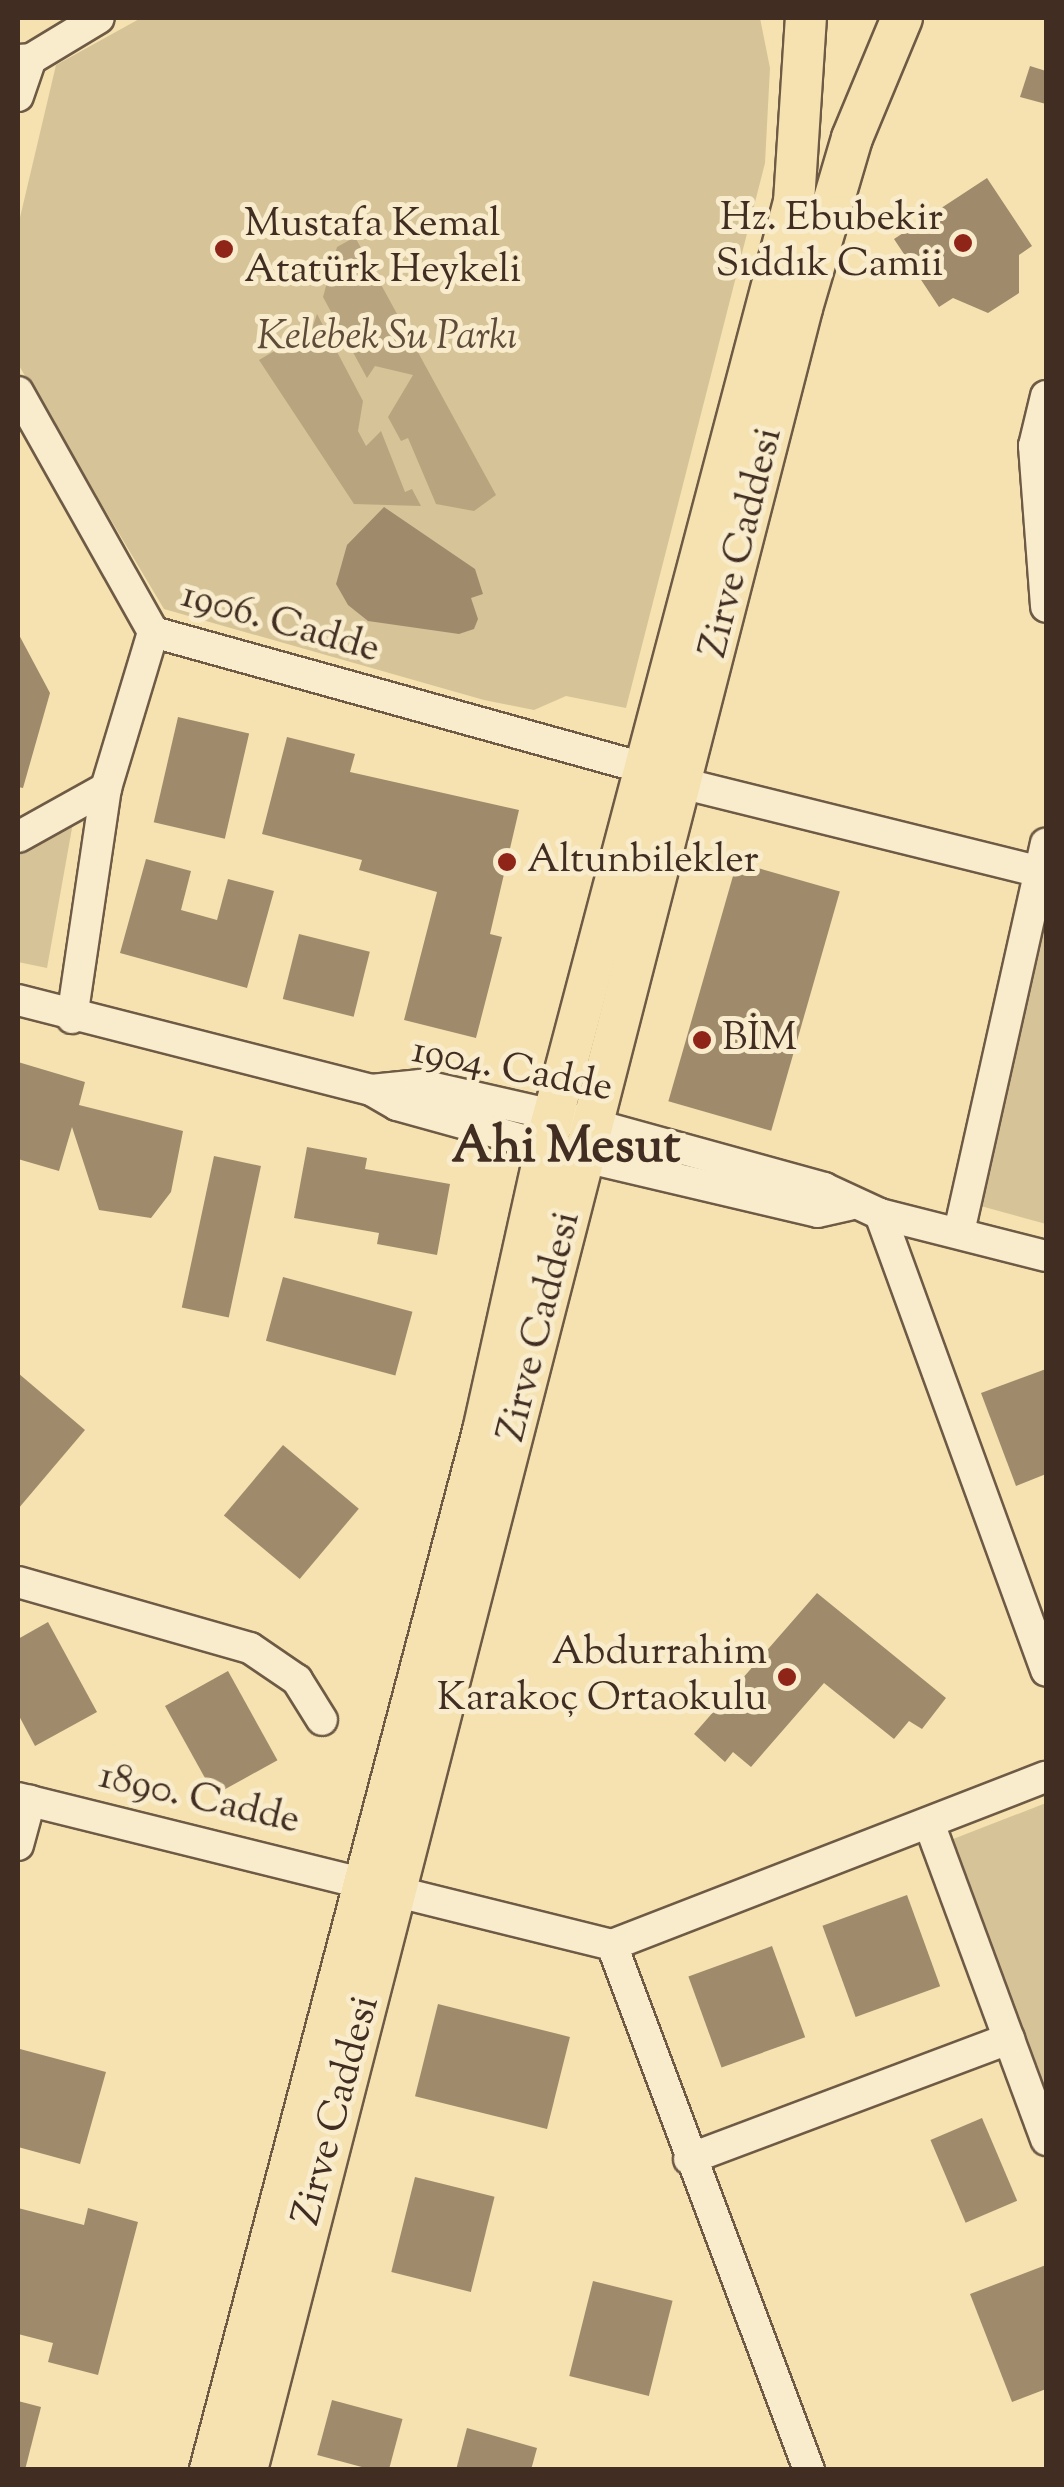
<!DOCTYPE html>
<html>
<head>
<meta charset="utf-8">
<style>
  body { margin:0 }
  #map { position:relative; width:1064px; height:2487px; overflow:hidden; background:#f5e2b0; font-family:"Sorts Mill Goudy",serif }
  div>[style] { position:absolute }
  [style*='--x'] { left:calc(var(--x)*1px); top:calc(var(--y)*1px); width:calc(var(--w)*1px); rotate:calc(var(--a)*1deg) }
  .green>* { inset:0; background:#d6c398 }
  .water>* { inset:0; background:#b8a47f }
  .building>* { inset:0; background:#9f8b6b; transform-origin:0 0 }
  .roads { filter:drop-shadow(2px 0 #6e5a45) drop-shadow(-2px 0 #6e5a45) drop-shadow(0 2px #6e5a45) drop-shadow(0 -2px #6e5a45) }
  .minor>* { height:30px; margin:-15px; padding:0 15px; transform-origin:15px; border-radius:15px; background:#f8eccc }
  .major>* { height:40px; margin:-20px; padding:0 20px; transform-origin:20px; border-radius:20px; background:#f5e2b0 }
  .dots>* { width:28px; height:28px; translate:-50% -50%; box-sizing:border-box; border:5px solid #f8eccc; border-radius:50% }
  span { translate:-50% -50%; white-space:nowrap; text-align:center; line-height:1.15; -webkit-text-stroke:10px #f8eccc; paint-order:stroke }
  .poi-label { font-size:40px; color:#412d21 }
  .right { translate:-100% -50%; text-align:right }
  .left { translate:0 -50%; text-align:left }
  .park-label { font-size:40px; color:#5f4b39; font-style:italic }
  .street-label { font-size:40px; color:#412d21 }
  .district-label { font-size:50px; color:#412d21; font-weight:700 }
  .frame { position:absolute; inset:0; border:20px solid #412d21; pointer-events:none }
</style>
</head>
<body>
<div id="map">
  <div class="green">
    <i style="clip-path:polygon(141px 18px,760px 18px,770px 68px,765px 163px,626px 708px,566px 696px,534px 710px,484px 700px,164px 609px,18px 364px,18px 226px,56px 65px)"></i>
    <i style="clip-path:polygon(74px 817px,47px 968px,18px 962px,18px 845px)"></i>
    <i style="clip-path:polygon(1046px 908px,1046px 1224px,977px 1205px)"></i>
    <i style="clip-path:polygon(1046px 1803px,1046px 2106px,948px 1841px)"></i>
  </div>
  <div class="water">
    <i style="clip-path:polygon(355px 237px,496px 495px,474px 511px,436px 504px,408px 438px,401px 441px,388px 417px,413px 375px,375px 366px,367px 378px,323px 297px,337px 247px)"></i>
    <i style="clip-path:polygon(317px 314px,363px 401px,358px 431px,366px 446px,381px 431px,405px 492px,412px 489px,421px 506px,354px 504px,259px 360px,312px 329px)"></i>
  </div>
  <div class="building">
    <i style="clip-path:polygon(1030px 66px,1046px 71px,1046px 104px,1020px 97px)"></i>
    <i style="clip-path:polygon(987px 178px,1032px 246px,1019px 255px,1019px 293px,988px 313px,953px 298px,939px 307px,894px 239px)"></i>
    <i style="clip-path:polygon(384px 507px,475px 569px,483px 594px,471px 598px,478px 619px,474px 629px,459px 634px,368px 621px,348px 605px,336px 584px,347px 545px)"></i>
    <i style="clip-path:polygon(18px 633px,50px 693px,23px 788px,18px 787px)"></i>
    <i style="left:178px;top:717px;width:73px;height:108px;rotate:13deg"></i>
    <i style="clip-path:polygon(287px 737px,355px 754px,350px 772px,519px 810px,490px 934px,502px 937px,476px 1038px,404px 1020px,437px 892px,359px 870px,362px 860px,262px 834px)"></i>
    <i style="clip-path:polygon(146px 859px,191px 871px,181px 910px,217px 920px,228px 879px,274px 891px,247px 988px,120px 953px)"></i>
    <i style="left:737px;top:862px;width:107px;height:249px;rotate:16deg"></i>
    <i style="left:299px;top:934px;width:73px;height:67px;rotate:14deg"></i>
    <i style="clip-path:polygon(18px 1062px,85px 1082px,79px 1105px,183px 1131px,171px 1192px,151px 1218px,99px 1210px,72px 1127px,59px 1171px,18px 1159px)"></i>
    <i style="clip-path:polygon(307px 1147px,367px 1158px,365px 1169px,450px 1184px,437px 1255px,377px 1244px,379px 1233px,294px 1218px)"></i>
    <i style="left:214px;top:1156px;width:48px;height:155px;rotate:12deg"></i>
    <i style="left:283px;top:1277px;width:134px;height:66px;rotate:15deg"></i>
    <i style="clip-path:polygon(1046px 1369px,1046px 1474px,1016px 1486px,981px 1393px)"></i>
    <i style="clip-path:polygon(18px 1373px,85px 1430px,18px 1509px)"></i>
    <i style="left:283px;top:1445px;width:99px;height:92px;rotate:40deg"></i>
    <i style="clip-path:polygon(817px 1593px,946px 1698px,922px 1729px,909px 1721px,894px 1739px,824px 1683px,751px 1767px,733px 1752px,725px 1762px,694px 1734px)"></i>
    <i style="clip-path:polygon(48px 1622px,97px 1712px,35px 1746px,18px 1714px,18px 1639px)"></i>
    <i style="left:228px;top:1671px;width:102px;height:72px;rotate:61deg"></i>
    <i style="left:907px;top:1895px;width:97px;height:90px;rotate:70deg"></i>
    <i style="left:772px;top:1946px;width:97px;height:89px;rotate:70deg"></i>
    <i style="left:438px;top:2004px;width:136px;height:95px;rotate:14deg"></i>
    <i style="clip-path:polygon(20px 2049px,106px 2072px,80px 2164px,18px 2147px)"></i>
    <i style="left:982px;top:2118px;width:90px;height:56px;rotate:67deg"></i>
    <i style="left:415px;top:2177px;width:82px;height:98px;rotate:14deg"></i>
    <i style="clip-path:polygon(18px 2208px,84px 2225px,88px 2208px,138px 2222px,98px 2375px,48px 2362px,53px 2343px,18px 2334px)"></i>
    <i style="clip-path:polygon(1046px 2265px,1046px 2389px,1012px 2402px,970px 2294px)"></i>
    <i style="left:593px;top:2281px;width:82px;height:98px;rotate:14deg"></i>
    <i style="left:332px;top:2400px;width:73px;height:57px;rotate:15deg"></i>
    <i style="clip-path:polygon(18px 2401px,41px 2407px,25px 2470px,18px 2470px)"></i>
    <i style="clip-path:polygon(467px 2428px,537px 2448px,531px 2470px,456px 2470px)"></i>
  </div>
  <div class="roads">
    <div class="minor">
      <i style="--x:18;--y:60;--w:13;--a:-4"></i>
      <i style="--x:31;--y:59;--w:79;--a:-31.1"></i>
      <i style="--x:18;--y:96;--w:39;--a:-71"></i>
      <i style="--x:18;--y:392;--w:275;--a:60.6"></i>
      <i style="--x:153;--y:632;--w:513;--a:15.5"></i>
      <i style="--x:1046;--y:396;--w:51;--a:103.5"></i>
      <i style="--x:1034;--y:446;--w:12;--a:14"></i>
      <i style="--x:1034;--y:446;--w:161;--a:85.7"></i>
      <i style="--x:681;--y:783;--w:376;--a:13.9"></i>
      <i style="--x:18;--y:837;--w:101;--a:-29.1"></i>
      <i style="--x:106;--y:788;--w:163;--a:-73.2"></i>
      <i style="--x:18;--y:1000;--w:364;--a:14.3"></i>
      <i style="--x:371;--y:1090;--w:30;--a:30"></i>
      <i style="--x:397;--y:1105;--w:194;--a:15.5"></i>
      <i style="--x:584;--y:1157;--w:240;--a:13.2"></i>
      <i style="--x:818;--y:1212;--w:32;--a:-13"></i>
      <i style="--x:72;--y:1018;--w:232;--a:-81.6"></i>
      <i style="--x:371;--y:1090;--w:50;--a:-5.7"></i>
      <i style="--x:421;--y:1085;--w:175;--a:12.8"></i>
      <i style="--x:592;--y:1124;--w:241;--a:15.4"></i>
      <i style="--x:824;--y:1188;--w:62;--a:24.9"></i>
      <i style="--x:880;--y:1214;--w:171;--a:14.2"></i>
      <i style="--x:880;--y:1214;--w:486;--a:70"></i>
      <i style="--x:959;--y:1232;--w:398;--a:-77.4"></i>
      <i style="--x:18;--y:1582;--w:241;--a:15.9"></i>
      <i style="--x:250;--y:1648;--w:57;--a:34.2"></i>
      <i style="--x:297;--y:1680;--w:47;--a:58"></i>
      <i style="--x:18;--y:1798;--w:612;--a:13.9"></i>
      <i style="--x:612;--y:1945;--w:465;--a:-21.2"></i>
      <i style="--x:929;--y:1823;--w:338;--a:69.7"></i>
      <i style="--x:18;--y:1845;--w:46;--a:-74.7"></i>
      <i style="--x:612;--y:1945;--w:561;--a:69.43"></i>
      <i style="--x:689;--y:2159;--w:342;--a:-20.6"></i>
    </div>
    <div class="major">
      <i style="--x:210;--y:2470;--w:1074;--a:-75.28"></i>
      <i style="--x:483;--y:1431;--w:314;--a:-77.5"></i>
      <i style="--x:551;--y:1124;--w:953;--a:-75.24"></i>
      <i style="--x:794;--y:202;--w:184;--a:-86.3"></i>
      <i style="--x:247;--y:2470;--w:2232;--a:-75.6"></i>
      <i style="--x:802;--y:308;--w:177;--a:-73.6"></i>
      <i style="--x:852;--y:138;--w:130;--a:-67.4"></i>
    </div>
  </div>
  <div class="dots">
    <i style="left:963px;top:243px;background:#8f2418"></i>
    <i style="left:224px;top:249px;background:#8f2418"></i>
    <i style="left:507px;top:862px;background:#8f2418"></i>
    <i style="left:702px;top:1040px;background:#8f2418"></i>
    <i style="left:787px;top:1677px;background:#8f2418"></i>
  </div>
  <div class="poi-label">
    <span class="right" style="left:943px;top:243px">Hz. Ebubekir<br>Sıddık Camii</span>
    <span class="left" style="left:244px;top:249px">Mustafa Kemal<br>Atatürk Heykeli</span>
    <span class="left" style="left:527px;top:862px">Altunbilekler</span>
    <span class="left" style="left:722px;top:1040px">BİM</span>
    <span class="right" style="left:767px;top:1677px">Abdurrahim<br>Karakoç Ortaokulu</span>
  </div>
  <div class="park-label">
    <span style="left:387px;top:339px">Kelebek Su Parkı</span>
  </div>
  <div class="street-label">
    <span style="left:743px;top:543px;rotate:-76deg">Zirve Caddesi</span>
    <span style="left:280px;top:624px;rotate:16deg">1906. Cadde</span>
    <span style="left:512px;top:1071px;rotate:11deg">1904. Cadde</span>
    <span style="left:541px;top:1327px;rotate:-76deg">Zirve Caddesi</span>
    <span style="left:199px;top:1800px;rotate:13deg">1890. Cadde</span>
    <span style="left:338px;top:2111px;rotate:-75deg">Zirve Caddesi</span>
  </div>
  <div class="district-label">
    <span style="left:566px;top:1150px">Ahi Mesut</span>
  </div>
  <div class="frame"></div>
</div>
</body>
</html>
